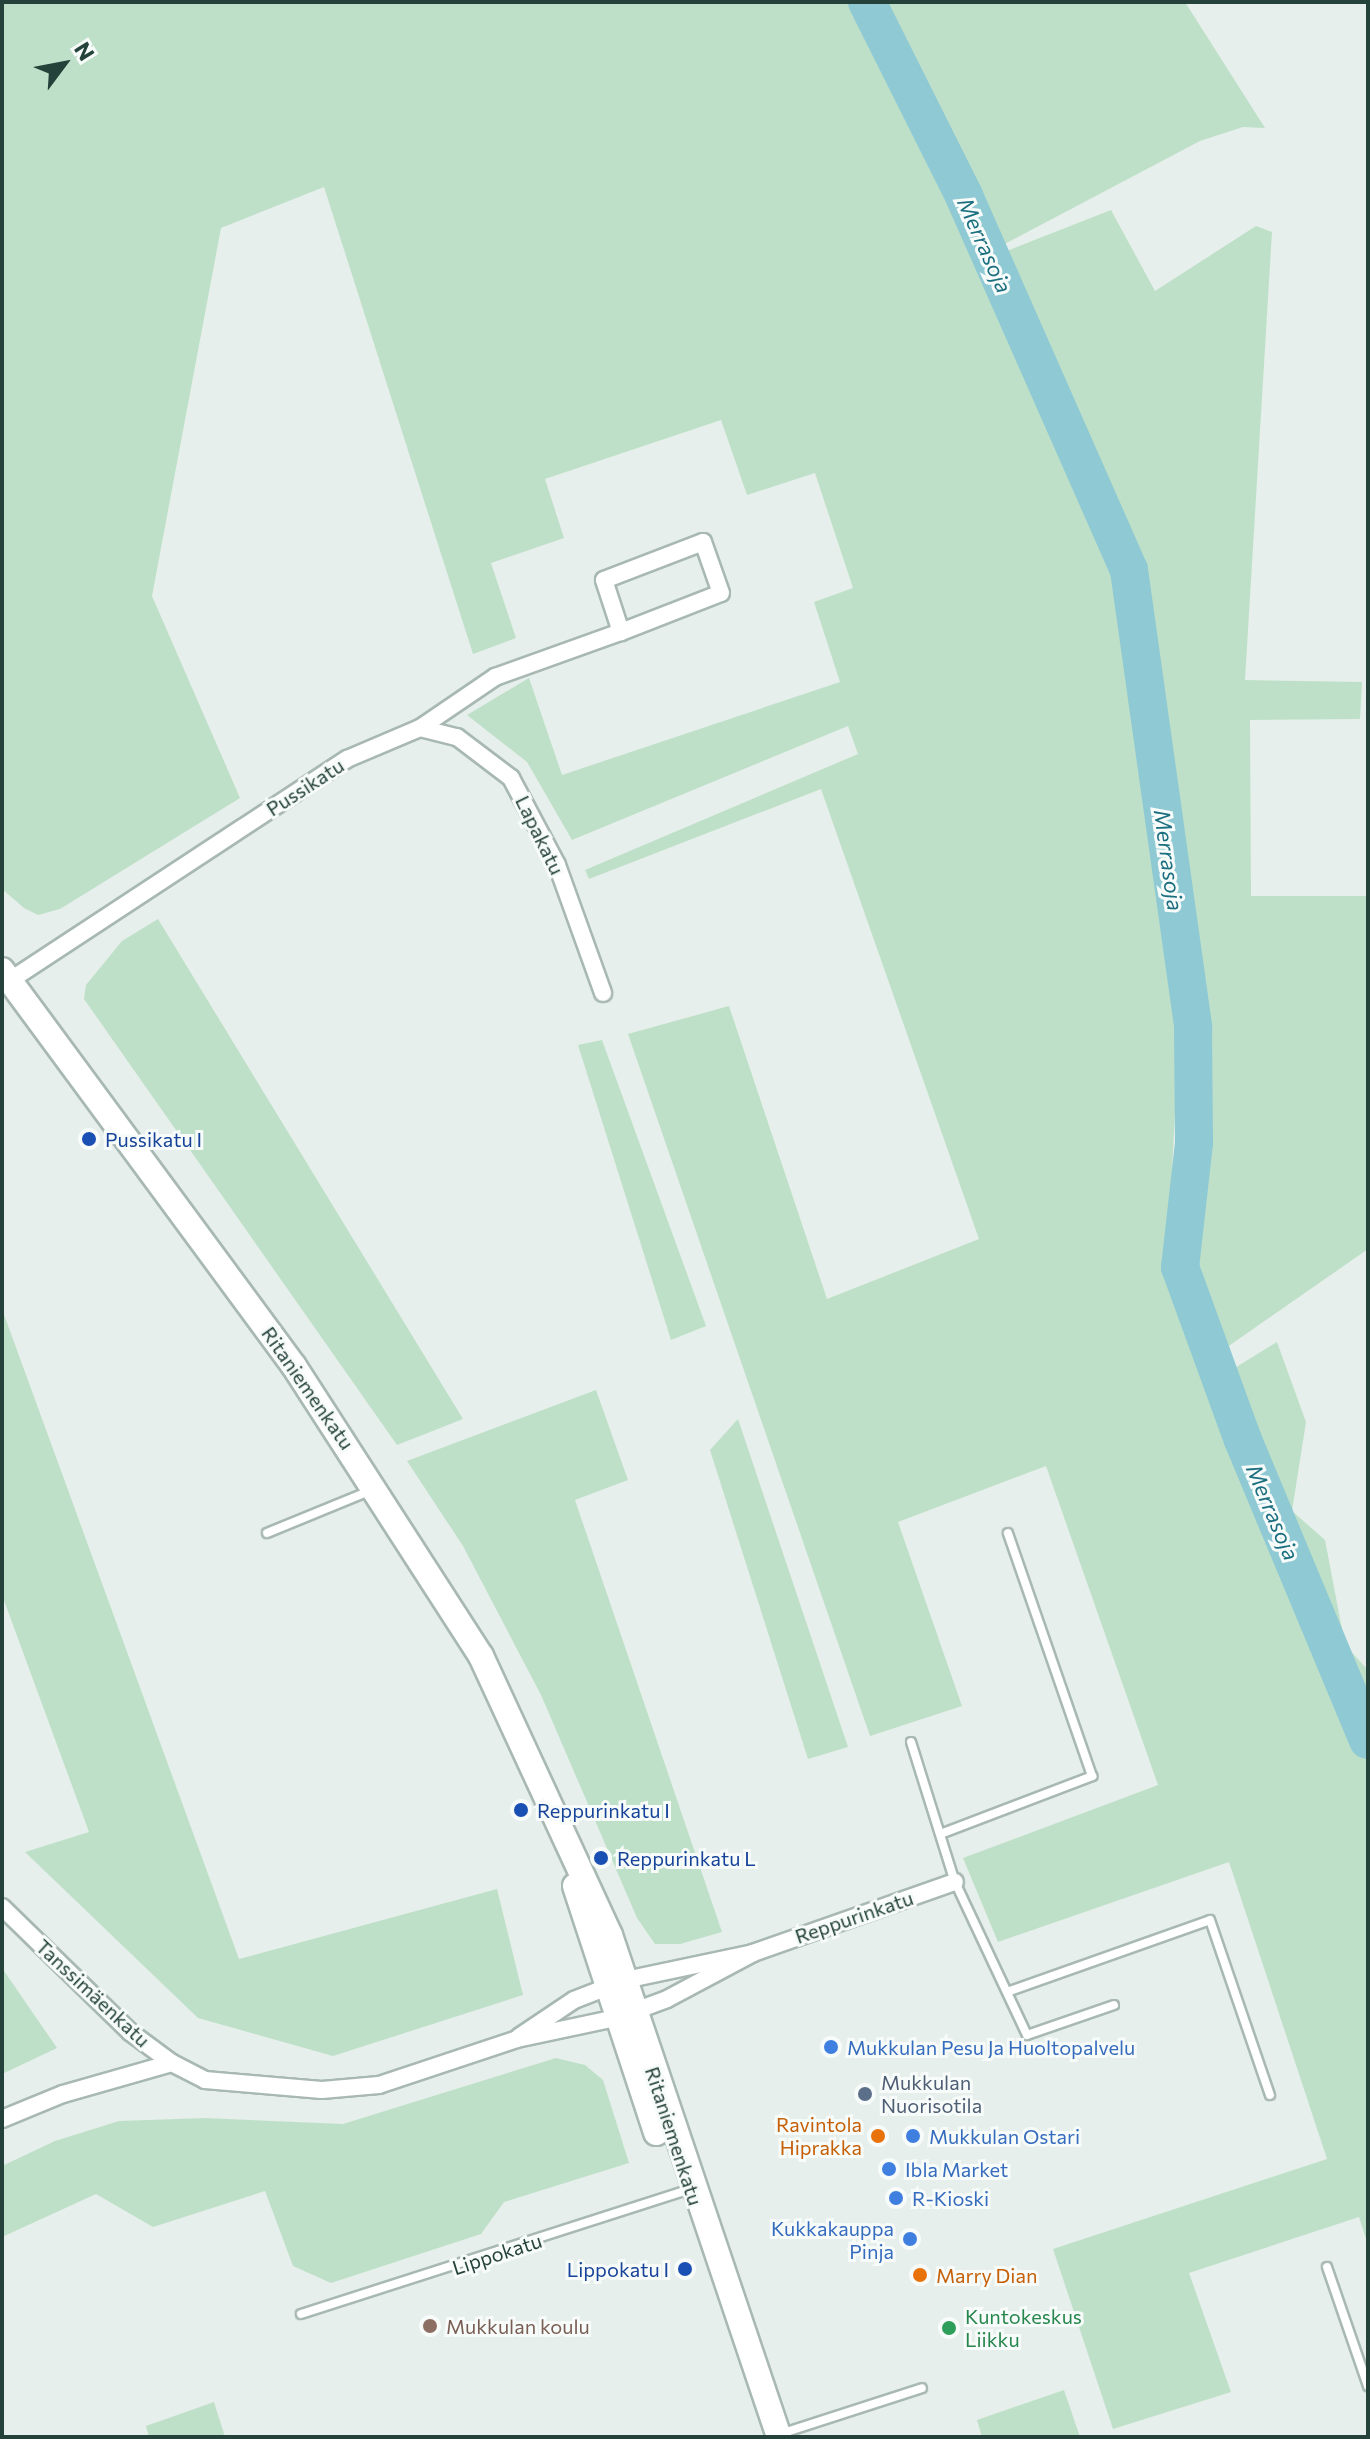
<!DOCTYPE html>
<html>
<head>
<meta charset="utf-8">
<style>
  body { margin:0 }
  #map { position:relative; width:1370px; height:2439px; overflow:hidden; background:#e6efeb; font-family:Commissioner,sans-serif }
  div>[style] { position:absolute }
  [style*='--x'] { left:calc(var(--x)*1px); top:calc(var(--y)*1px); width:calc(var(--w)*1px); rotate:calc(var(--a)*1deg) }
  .green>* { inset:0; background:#bfe0c8 }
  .river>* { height:38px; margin:-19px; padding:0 19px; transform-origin:19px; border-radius:19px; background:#8ec9d4 }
  .roads { filter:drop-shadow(2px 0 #a8b8b2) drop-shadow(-2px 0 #a8b8b2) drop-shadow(0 2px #a8b8b2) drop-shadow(0 -2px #a8b8b2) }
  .lane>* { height:8px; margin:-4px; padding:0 4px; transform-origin:4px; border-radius:4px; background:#fff }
  .street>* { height:16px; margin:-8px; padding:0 8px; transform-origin:8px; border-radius:8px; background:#fff }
  .secondary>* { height:24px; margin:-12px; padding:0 12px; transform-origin:12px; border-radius:12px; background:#fff }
  .dots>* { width:22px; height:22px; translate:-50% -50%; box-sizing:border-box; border:4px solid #f7fbf9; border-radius:50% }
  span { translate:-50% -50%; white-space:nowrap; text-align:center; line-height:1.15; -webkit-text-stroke:6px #f7fbf9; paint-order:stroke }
  .street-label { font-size:20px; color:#24423a }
  .transit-label { font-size:20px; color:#164399 }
  .left { translate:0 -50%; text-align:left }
  .right { translate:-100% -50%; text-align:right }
  .shop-label { font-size:20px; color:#366cbe }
  .service-label { font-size:20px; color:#4e5e75 }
  .food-label { font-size:20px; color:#c56008 }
  .leisure-label { font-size:20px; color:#27864d }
  .education-label { font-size:20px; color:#785e54 }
  .water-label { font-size:22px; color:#1c6f80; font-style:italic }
  .frame { position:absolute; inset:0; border:4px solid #24423a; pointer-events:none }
  .north { position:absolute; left:24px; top:24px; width:80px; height:80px; -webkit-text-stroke:6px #f7fbf9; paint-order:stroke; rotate:58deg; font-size:22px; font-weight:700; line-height:32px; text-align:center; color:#24423a }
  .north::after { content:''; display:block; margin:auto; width:28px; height:36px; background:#24423a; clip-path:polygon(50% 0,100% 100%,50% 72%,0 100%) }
</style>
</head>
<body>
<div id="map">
  <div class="green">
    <i style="clip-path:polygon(2px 2px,1185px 2px,1265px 128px,1243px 127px,1200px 141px,976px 259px,1116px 577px,1179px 1032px,1167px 1272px,1207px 1385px,1277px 1342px,1306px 1422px,1292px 1511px,1325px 1540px,1345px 1645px,1368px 1670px,1368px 2245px,1359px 2217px,1189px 2273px,1231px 2392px,1113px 2429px,1053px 2249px,1327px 2159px,1229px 1862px,998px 1942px,963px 1858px,1158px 1785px,1046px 1466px,898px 1522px,962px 1706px,870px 1736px,628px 1034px,729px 1006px,827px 1299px,979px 1239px,821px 789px,589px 879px,585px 870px,858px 754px,848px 726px,572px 840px,527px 762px,467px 715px,529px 678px,562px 775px,840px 682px,814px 602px,853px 588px,815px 473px,747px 495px,721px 420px,545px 479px,564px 538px,491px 563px,516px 638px,473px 654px,324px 187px,221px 228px,152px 596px,240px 798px,60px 909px,38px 915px,24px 908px,2px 889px)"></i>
    <i style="clip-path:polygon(1111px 210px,1155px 291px,1256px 226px,1272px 232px,1245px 680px,1362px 682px,1360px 719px,1250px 720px,1251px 896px,1368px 896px,1368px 1249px,1223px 1350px,1191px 1264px,1205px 1081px,1203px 1025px,1138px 565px,1004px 252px)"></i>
    <i style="clip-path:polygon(158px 919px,463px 1419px,397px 1445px,84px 999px,86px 985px,122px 941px)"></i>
    <i style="clip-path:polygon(602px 1040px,706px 1326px,671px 1340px,578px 1045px)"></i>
    <i style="clip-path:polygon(2px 1309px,239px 1959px,497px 1889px,523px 1995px,333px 2056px,198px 2018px,25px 1852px,89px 1832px,2px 1595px)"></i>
    <i style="clip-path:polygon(596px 1390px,628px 1480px,575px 1500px,722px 1932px,680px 1944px,655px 1944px,637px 1918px,541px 1695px,463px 1546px,407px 1461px)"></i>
    <i style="clip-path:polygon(738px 1419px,848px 1747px,808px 1759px,710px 1450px)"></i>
    <i style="clip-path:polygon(2px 1968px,57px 2048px,2px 2074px)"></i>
    <i style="clip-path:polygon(556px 2058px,585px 2065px,603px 2080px,629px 2163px,504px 2202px,481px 2234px,331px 2283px,293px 2266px,265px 2191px,153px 2227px,96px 2194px,2px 2237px,2px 2166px,55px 2141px,119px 2121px,205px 2118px,343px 2124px)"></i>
    <i style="clip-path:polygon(1064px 2390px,1080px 2437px,982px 2437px,977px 2420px)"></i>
    <i style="clip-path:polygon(214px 2402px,225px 2437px,149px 2437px,146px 2426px)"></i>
  </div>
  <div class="river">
    <i style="--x:867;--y:2;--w:217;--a:63.4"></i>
    <i style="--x:964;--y:196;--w:409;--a:66.2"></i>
    <i style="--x:1129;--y:570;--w:462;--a:82"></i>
    <i style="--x:1193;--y:1028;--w:115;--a:89.5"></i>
    <i style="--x:1194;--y:1143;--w:125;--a:96.4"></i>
    <i style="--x:1180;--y:1267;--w:184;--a:70"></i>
    <i style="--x:1243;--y:1440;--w:325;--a:67.4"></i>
  </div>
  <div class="roads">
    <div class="lane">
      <i style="--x:267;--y:1533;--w:113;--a:-22.3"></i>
      <i style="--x:911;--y:1742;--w:147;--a:72.6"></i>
      <i style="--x:955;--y:1882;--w:169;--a:64.8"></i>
      <i style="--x:1027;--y:2035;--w:92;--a:-19"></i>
      <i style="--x:943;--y:1833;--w:160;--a:-20.9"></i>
      <i style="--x:1092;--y:1776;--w:257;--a:-109.1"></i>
      <i style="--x:1007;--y:1992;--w:215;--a:-19.5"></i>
      <i style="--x:1210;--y:1920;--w:185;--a:71.1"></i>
      <i style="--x:1327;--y:2267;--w:126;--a:71"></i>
      <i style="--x:301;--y:2314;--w:410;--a:-17.8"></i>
      <i style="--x:780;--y:2434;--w:149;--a:-17.9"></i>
    </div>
    <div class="street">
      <i style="--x:420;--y:728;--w:38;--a:14"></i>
      <i style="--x:457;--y:737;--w:68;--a:37.2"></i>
      <i style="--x:511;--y:778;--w:98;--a:62.1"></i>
      <i style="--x:557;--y:865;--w:136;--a:70.2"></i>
      <i style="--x:3;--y:985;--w:412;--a:-33.3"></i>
      <i style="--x:347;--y:759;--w:79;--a:-23"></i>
      <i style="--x:420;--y:728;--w:91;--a:-34.2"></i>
      <i style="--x:495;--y:677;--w:134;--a:-19.7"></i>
      <i style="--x:621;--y:632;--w:107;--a:-21.3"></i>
      <i style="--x:721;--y:593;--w:54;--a:-109.4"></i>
      <i style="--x:703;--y:542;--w:106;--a:159"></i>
      <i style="--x:604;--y:580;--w:55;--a:71.9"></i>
      <i style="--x:2;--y:1907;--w:179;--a:44.3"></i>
      <i style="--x:130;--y:2032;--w:52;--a:36.4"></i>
      <i style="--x:172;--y:2063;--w:37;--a:27"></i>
      <i style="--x:205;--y:2080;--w:117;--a:4.9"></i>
      <i style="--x:322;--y:2090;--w:57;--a:-5"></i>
      <i style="--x:379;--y:2085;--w:145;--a:-18.4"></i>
      <i style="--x:517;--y:2039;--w:101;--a:-12"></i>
      <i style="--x:616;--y:2018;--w:54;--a:-20.4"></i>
      <i style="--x:667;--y:1999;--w:98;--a:-28.1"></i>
      <i style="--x:519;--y:2037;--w:66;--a:-33.9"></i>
      <i style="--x:574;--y:2000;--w:55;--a:-21.4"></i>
      <i style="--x:625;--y:1980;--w:131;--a:-11.9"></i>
      <i style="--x:753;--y:1953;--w:214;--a:-19.4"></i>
      <i style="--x:2;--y:2119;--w:66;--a:-22.3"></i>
      <i style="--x:63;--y:2094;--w:113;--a:-15.9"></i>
    </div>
    <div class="secondary">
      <i style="--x:2;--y:970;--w:492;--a:53.6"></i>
      <i style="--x:294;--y:1366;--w:345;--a:57.2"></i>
      <i style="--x:481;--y:1656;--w:307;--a:65.2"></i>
      <i style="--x:610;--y:1935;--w:530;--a:71.39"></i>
      <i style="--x:575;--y:1886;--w:260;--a:71.8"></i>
    </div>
  </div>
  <div class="dots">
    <i style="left:89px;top:1139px;background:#1a4fb4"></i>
    <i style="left:521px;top:1810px;background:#1a4fb4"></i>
    <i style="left:601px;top:1858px;background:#1a4fb4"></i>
    <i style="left:831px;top:2047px;background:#3f7fe0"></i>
    <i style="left:865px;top:2094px;background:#5c6f8a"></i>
    <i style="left:878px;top:2136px;background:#e8710a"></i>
    <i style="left:913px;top:2136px;background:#3f7fe0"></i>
    <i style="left:889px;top:2169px;background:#3f7fe0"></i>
    <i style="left:896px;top:2198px;background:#3f7fe0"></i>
    <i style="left:910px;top:2239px;background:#3f7fe0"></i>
    <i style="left:685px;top:2269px;background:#1a4fb4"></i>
    <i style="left:920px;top:2275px;background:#e8710a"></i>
    <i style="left:430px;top:2326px;background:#8d6e63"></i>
    <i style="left:949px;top:2328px;background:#2e9e5b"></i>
  </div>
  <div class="street-label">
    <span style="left:305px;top:787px;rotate:-33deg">Pussikatu</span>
    <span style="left:540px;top:835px;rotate:64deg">Lapakatu</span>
    <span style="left:308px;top:1388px;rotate:55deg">Ritaniemenkatu</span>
    <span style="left:854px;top:1917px;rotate:-19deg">Reppurinkatu</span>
    <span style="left:93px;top:1993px;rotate:43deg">Tanssimäenkatu</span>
    <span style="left:674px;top:2136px;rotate:72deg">Ritaniemenkatu</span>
    <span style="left:497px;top:2254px;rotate:-18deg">Lippokatu</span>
  </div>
  <div class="transit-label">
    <span class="left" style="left:105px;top:1139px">Pussikatu I</span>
    <span class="left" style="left:537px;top:1810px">Reppurinkatu I</span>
    <span class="left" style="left:617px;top:1858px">Reppurinkatu L</span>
    <span class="right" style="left:669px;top:2269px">Lippokatu I</span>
  </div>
  <div class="shop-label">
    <span class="left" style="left:847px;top:2047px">Mukkulan Pesu Ja Huoltopalvelu</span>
    <span class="left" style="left:929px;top:2136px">Mukkulan Ostari</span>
    <span class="left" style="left:905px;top:2169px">Ibla Market</span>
    <span class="left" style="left:912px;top:2198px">R-Kioski</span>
    <span class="right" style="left:894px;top:2240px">Kukkakauppa<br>Pinja</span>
  </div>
  <div class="service-label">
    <span class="left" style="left:881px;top:2094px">Mukkulan<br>Nuorisotila</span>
  </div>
  <div class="food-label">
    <span class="right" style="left:862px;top:2136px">Ravintola<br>Hiprakka</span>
    <span class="left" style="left:936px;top:2275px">Marry Dian</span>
  </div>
  <div class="leisure-label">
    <span class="left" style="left:965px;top:2328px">Kuntokeskus<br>Liikku</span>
  </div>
  <div class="education-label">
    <span class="left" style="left:446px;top:2326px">Mukkulan koulu</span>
  </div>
  <div class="water-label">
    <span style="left:985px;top:245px;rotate:66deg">Merrasoja</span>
    <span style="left:1169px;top:860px;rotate:82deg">Merrasoja</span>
    <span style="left:1273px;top:1512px;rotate:67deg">Merrasoja</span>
  </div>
  <div class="frame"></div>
  <div class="north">N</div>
</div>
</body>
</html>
